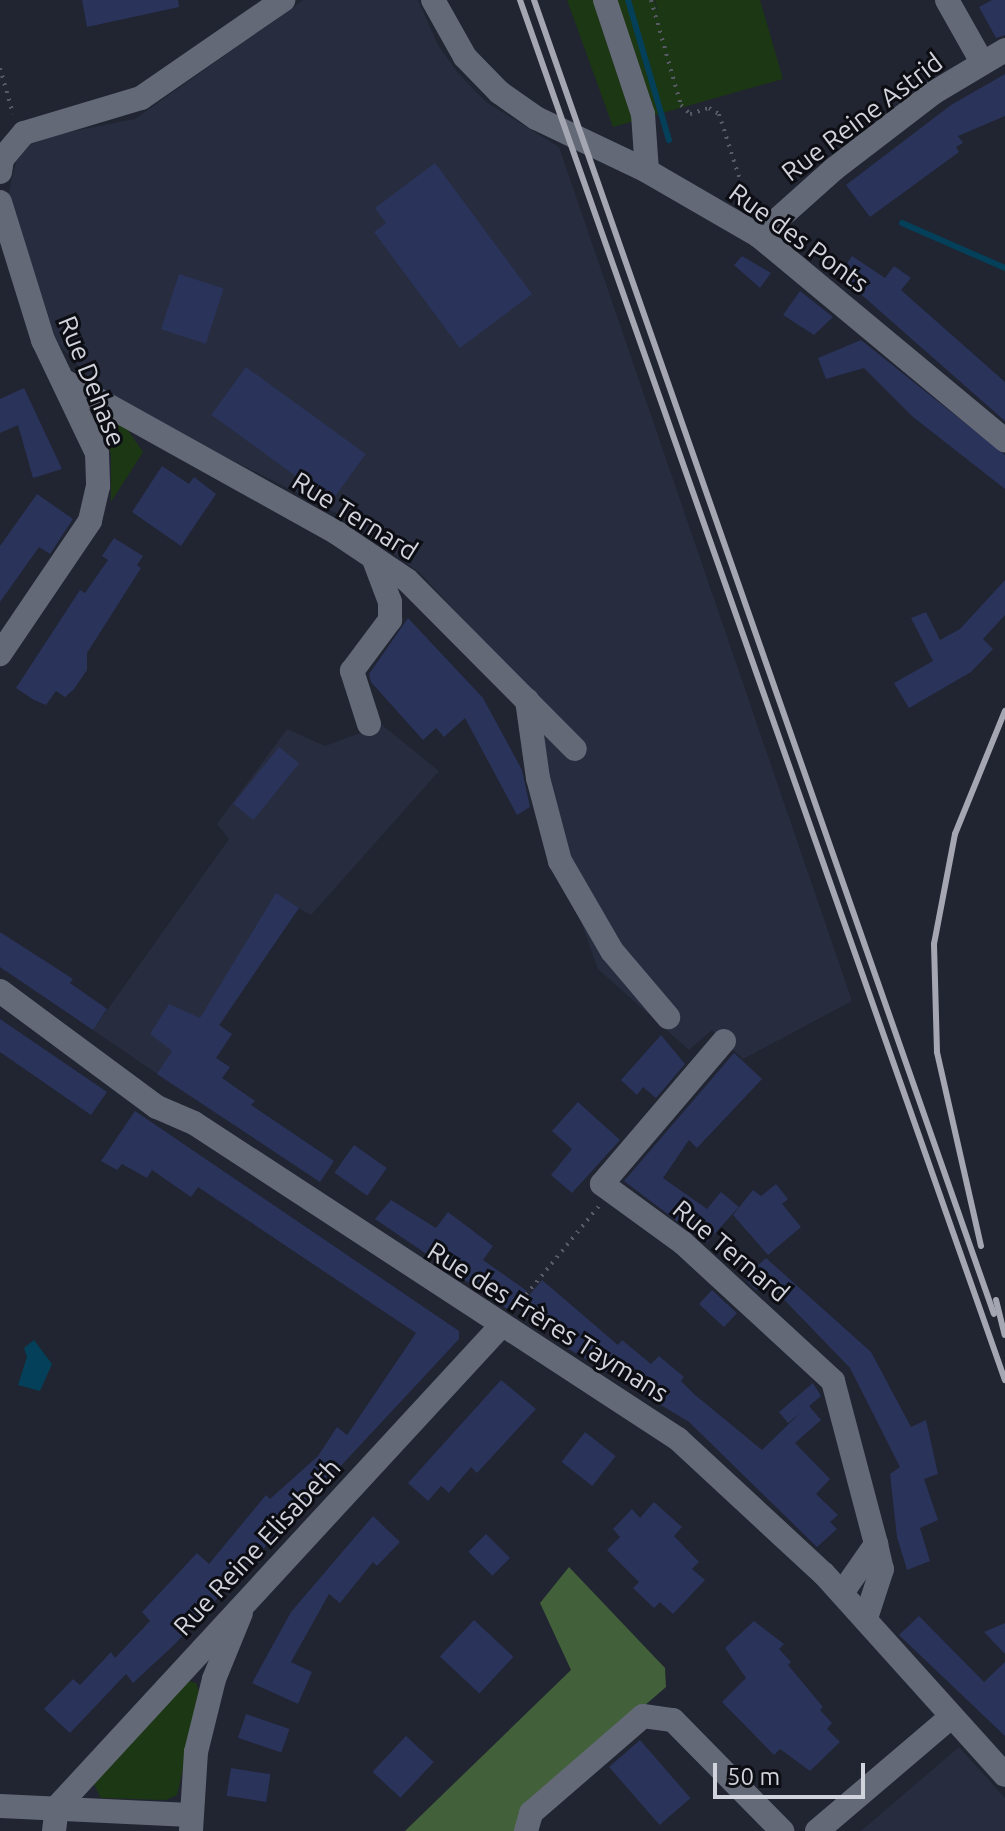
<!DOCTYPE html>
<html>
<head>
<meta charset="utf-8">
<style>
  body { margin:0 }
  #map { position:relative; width:1005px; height:1831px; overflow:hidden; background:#212431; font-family:Ubuntu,sans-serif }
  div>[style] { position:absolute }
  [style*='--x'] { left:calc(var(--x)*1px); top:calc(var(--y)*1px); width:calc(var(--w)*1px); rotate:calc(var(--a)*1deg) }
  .built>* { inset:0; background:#272c3f }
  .green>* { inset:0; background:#1c3714 }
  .forest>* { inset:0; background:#42603a }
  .water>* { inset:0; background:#044059 }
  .stream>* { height:6px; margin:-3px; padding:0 3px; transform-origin:3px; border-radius:3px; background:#044059 }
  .building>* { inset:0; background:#2a335a; transform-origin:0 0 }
  .path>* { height:4px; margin-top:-2px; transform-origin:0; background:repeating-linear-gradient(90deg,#585b67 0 2px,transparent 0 8px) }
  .minor>* { height:24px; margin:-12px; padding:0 12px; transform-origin:12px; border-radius:12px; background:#646978 }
  .rail>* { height:6px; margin:-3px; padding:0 3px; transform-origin:3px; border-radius:3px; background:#a4a7b1 }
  span { translate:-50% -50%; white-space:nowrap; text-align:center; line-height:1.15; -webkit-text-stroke:6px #0c0e13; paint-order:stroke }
  .street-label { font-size:26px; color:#d1d4dd }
  .scale { position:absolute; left:713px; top:1763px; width:152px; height:36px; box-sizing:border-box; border:4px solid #d1d4dd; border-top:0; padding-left:10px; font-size:24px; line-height:28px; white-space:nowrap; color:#d1d4dd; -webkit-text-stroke:6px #0c0e13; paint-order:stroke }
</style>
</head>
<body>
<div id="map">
  <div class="built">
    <i style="clip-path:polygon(303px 0,418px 0,438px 45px,458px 73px,486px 102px,559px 147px,852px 1001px,743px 1059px,712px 1030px,689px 1050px,598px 969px,540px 808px,518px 679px,420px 573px,338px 514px,103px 394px,57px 342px,8px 195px,16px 162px,29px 145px,54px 135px,135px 119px)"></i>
    <i style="clip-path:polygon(382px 725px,439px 771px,311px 915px,298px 908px,178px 1088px,93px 1030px,229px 839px,217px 824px,287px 729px,325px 746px)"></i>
    <i style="clip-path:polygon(959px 1747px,1005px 1798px,1005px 1831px,861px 1831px)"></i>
  </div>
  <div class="green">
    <i style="clip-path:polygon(567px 0,654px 0,660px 20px,655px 0,760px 0,783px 79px,613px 127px)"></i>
    <i style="clip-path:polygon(115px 421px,123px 423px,143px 452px,111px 502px,111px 455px,105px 432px,107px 424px)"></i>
    <i style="clip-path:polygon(186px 1680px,196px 1683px,200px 1694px,177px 1795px,166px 1800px,101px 1798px,92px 1780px)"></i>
  </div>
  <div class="forest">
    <i style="clip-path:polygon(569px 1567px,665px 1668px,666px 1687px,527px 1807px,517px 1831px,405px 1831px,571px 1670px,540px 1603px)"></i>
  </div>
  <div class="water">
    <i style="clip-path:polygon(34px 1340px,52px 1364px,40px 1391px,18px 1385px,27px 1357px,24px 1348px)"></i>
  </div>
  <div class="stream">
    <i style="--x:628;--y:0;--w:146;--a:73.7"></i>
    <i style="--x:902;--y:223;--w:112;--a:23.6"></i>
  </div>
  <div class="building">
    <i style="clip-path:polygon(82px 0,178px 0,179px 7px,87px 27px)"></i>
    <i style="clip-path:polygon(992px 0,1005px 0,1005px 35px,996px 38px,979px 7px)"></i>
    <i style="clip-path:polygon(1005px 74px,1005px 116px,958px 136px,963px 143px,956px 147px,959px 152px,870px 217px,846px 185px,951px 105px)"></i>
    <i style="clip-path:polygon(435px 163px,532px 294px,460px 348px,374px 232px,386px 223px,375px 208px)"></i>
    <i style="clip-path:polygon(742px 256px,771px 273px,760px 288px,734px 265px)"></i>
    <i style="clip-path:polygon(852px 256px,885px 278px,894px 266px,911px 278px,901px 290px,1005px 382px,1005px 421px,839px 275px)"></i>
    <i style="left:179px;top:274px;width:47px;height:58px;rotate:18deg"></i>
    <i style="clip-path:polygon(800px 291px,833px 317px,814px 335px,783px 315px)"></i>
    <i style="clip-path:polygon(861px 340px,1005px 455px,1005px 489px,913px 417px,864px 368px,826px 379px,818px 358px)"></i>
    <i style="left:246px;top:367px;width:148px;height:59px;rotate:36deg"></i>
    <i style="clip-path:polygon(24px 388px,62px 469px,33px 478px,18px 425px,0 433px,0 399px)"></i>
    <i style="clip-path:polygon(162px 466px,189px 484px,194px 477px,216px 494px,181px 546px,132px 512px)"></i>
    <i style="clip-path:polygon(37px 494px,73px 519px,50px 554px,39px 547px,0 602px,0 546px)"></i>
    <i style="clip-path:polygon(114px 538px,143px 556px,137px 565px,141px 568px,87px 653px,87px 670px,74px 689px,65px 697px,56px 691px,46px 705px,34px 700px,16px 688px,80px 590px,85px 593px,108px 560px,102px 556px)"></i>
    <i style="clip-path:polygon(1005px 580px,1005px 615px,983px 639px,993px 649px,971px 672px,909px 708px,894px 683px,933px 661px,911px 618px,926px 612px,940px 640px,960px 629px)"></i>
    <i style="clip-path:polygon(408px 618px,483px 698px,522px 770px,530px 807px,517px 815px,465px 718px,444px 737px,436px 728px,423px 740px,371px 682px,369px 674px)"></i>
    <i style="left:279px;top:747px;width:26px;height:73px;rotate:39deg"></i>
    <i style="clip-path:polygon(276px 893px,299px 908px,219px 1025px,232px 1034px,216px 1058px,230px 1067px,222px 1078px,255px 1101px,251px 1105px,334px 1161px,320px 1182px,157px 1074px,172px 1051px,150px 1034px,169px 1004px,200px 1018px)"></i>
    <i style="clip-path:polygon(0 932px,73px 979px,70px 983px,107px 1009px,93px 1030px,0 967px)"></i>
    <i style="clip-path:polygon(0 1019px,107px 1092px,91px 1115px,0 1052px)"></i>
    <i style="clip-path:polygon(661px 1035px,685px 1064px,656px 1098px,643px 1087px,637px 1095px,621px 1080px)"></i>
    <i style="clip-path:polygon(734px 1053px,762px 1079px,697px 1148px,689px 1140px,663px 1178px,707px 1209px,721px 1192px,739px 1207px,706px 1243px,624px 1181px)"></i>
    <i style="clip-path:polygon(578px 1102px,620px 1140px,572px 1193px,551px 1175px,572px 1149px,552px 1131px)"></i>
    <i style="clip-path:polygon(135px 1111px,459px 1331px,459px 1339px,175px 1644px,133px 1683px,126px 1674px,70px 1733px,44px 1709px,73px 1679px,80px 1685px,111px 1652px,115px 1658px,150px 1621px,142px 1612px,197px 1553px,209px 1564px,266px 1495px,270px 1499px,318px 1456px,337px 1427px,347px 1435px,416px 1333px,198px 1187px,191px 1197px,152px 1170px,147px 1178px,122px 1164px,117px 1170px,101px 1161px)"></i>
    <i style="left:354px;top:1145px;width:40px;height:34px;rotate:35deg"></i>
    <i style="clip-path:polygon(776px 1184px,788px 1199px,782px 1204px,801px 1227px,768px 1255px,733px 1215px,753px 1190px,761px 1196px)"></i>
    <i style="clip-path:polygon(391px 1200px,436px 1228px,448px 1212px,493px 1246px,483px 1260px,527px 1291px,510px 1311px,375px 1219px)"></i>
    <i style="clip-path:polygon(766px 1258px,871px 1352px,911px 1427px,926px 1420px,938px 1474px,924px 1479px,938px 1520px,920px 1528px,930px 1561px,907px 1570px,897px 1537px,890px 1474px,900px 1467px,850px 1368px,769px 1284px,756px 1290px,744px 1278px)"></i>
    <i style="clip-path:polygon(542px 1280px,618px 1345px,622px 1340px,651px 1364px,659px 1356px,684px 1377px,681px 1381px,694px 1394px,762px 1450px,800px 1413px,788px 1423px,779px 1412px,813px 1383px,821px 1396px,809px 1406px,821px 1420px,795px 1443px,830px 1479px,816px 1494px,838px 1515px,830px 1522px,837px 1529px,817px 1547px,689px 1422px,567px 1348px,574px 1340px,521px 1305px)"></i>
    <i style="left:712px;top:1290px;width:34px;height:19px;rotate:43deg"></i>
    <i style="clip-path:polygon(501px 1380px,536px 1409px,477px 1473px,471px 1467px,449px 1493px,441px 1486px,428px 1501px,408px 1483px)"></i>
    <i style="left:585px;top:1432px;width:39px;height:38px;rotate:38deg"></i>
    <i style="clip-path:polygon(654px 1502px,682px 1527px,674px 1536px,699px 1562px,692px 1569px,705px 1580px,673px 1614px,660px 1602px,654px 1608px,633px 1588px,639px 1582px,607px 1550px,620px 1537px,613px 1529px,632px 1509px,640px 1518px)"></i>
    <i style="clip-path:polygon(373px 1516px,400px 1542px,377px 1566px,373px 1562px,340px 1603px,329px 1594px,291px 1662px,312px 1672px,298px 1704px,252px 1683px,291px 1612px)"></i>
    <i style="left:486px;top:1534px;width:34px;height:25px;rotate:45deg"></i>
    <i style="clip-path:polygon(919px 1616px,984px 1682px,1005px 1662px,1005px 1736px,899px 1635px)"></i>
    <i style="left:474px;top:1620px;width:54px;height:50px;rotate:43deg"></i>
    <i style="clip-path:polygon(754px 1621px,784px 1644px,779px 1649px,791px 1662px,788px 1665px,823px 1707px,820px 1710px,832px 1723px,827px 1729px,840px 1742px,810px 1771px,780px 1749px,774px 1755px,722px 1702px,746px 1678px,725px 1648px)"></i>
    <i style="clip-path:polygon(1005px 1623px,1005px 1654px,984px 1632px)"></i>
    <i style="left:246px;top:1714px;width:46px;height:25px;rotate:19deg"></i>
    <i style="left:406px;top:1736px;width:38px;height:49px;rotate:43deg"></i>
    <i style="left:640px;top:1740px;width:77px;height:41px;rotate:49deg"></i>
    <i style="left:231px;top:1768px;width:40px;height:28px;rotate:9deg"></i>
  </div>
  <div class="path">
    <i style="--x:651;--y:0;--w:109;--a:74.1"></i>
    <i style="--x:681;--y:105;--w:13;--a:45"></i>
    <i style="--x:690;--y:114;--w:20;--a:-18"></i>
    <i style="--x:709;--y:108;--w:12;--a:31"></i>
    <i style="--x:719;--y:114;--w:92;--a:72.3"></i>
    <i style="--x:0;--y:68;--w:48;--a:74.2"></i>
    <i style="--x:516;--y:1307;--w:131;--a:-50.6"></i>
  </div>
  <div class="minor">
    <i style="--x:433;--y:0;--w:65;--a:60.7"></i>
    <i style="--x:465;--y:57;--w:49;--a:45.8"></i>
    <i style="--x:499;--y:92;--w:45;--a:35.1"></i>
    <i style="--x:536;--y:118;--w:123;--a:25.5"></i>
    <i style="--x:647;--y:171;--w:129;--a:30.1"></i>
    <i style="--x:759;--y:236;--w:320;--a:39.7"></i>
    <i style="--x:605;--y:0;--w:120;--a:71.6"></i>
    <i style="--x:643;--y:114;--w:57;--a:86"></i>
    <i style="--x:947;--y:0;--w:71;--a:60.6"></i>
    <i style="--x:0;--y:172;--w:13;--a:-81"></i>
    <i style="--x:2;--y:159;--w:34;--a:-50"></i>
    <i style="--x:24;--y:133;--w:122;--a:-16.7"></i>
    <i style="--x:141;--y:98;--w:173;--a:-34.6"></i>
    <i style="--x:0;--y:202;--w:145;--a:72.7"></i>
    <i style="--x:43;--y:340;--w:125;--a:64.5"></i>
    <i style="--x:97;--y:453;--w:33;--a:88"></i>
    <i style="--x:98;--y:486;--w:36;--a:103"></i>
    <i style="--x:90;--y:521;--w:161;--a:124.1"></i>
    <i style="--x:759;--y:236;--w:101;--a:-41.8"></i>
    <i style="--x:834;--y:169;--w:125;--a:-37.5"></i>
    <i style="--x:933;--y:93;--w:84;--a:-30.8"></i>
    <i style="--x:66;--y:382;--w:310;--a:29.1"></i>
    <i style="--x:337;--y:533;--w:84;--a:33.9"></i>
    <i style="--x:407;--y:580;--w:238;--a:45.2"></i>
    <i style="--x:527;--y:700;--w:79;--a:82"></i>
    <i style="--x:538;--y:778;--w:86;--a:75.2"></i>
    <i style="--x:560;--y:861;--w:104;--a:60"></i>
    <i style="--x:612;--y:951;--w:87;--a:49.7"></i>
    <i style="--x:369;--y:724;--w:56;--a:-107.8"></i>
    <i style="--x:352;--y:671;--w:64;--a:-53.3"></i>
    <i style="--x:390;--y:620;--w:18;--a:-90"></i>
    <i style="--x:390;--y:602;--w:48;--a:-110.7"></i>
    <i style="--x:0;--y:991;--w:195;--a:36.5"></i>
    <i style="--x:157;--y:1107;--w:40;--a:23.4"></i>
    <i style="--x:194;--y:1123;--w:578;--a:33.14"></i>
    <i style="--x:678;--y:1439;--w:199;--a:42.8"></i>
    <i style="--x:824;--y:1574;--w:270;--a:48"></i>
    <i style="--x:724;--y:1041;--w:188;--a:130.5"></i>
    <i style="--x:602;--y:1184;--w:100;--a:36.1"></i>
    <i style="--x:683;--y:1243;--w:204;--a:42.6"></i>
    <i style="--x:833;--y:1381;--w:169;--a:75.2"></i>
    <i style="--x:842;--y:1593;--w:60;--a:-55.2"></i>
    <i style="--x:876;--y:1544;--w:26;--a:77"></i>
    <i style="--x:882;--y:1569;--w:52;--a:108.1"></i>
    <i style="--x:0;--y:1806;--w:190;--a:2.7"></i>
    <i style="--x:57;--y:1807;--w:653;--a:-47.3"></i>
    <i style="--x:54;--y:1831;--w:24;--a:-83"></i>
    <i style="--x:191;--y:1831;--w:79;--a:-86.4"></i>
    <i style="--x:196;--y:1752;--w:75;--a:-76.1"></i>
    <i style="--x:214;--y:1679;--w:71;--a:-67.8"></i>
    <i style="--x:526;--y:1831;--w:19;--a:-74"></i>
    <i style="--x:531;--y:1813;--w:148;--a:-40.9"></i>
    <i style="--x:643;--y:1716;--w:30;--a:8"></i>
    <i style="--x:673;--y:1720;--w:156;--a:45.5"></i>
    <i style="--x:817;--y:1831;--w:176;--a:-40.4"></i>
  </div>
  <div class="rail">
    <i style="--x:520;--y:0;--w:1463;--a:70.64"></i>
    <i style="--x:534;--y:0;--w:1392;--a:70.71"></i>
    <i style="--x:981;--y:1246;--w:199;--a:-102.8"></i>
    <i style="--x:937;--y:1052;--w:108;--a:-91.6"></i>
    <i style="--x:934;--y:944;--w:112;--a:-79.2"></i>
    <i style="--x:955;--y:834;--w:133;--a:-67.9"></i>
    <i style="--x:996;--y:1300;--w:36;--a:76"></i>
  </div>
  <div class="street-label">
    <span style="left:862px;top:117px;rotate:-37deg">Rue Reine Astrid</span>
    <span style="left:799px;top:238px;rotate:36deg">Rue des Ponts</span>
    <span style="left:92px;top:381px;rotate:68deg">Rue Dehase</span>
    <span style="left:355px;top:516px;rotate:32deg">Rue Ternard</span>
    <span style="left:731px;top:1251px;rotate:40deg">Rue Ternard</span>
    <span style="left:548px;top:1322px;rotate:32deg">Rue des Frères Taymans</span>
    <span style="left:257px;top:1547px;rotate:-47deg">Rue Reine Elisabeth</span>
  </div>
  <div class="scale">50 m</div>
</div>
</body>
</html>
